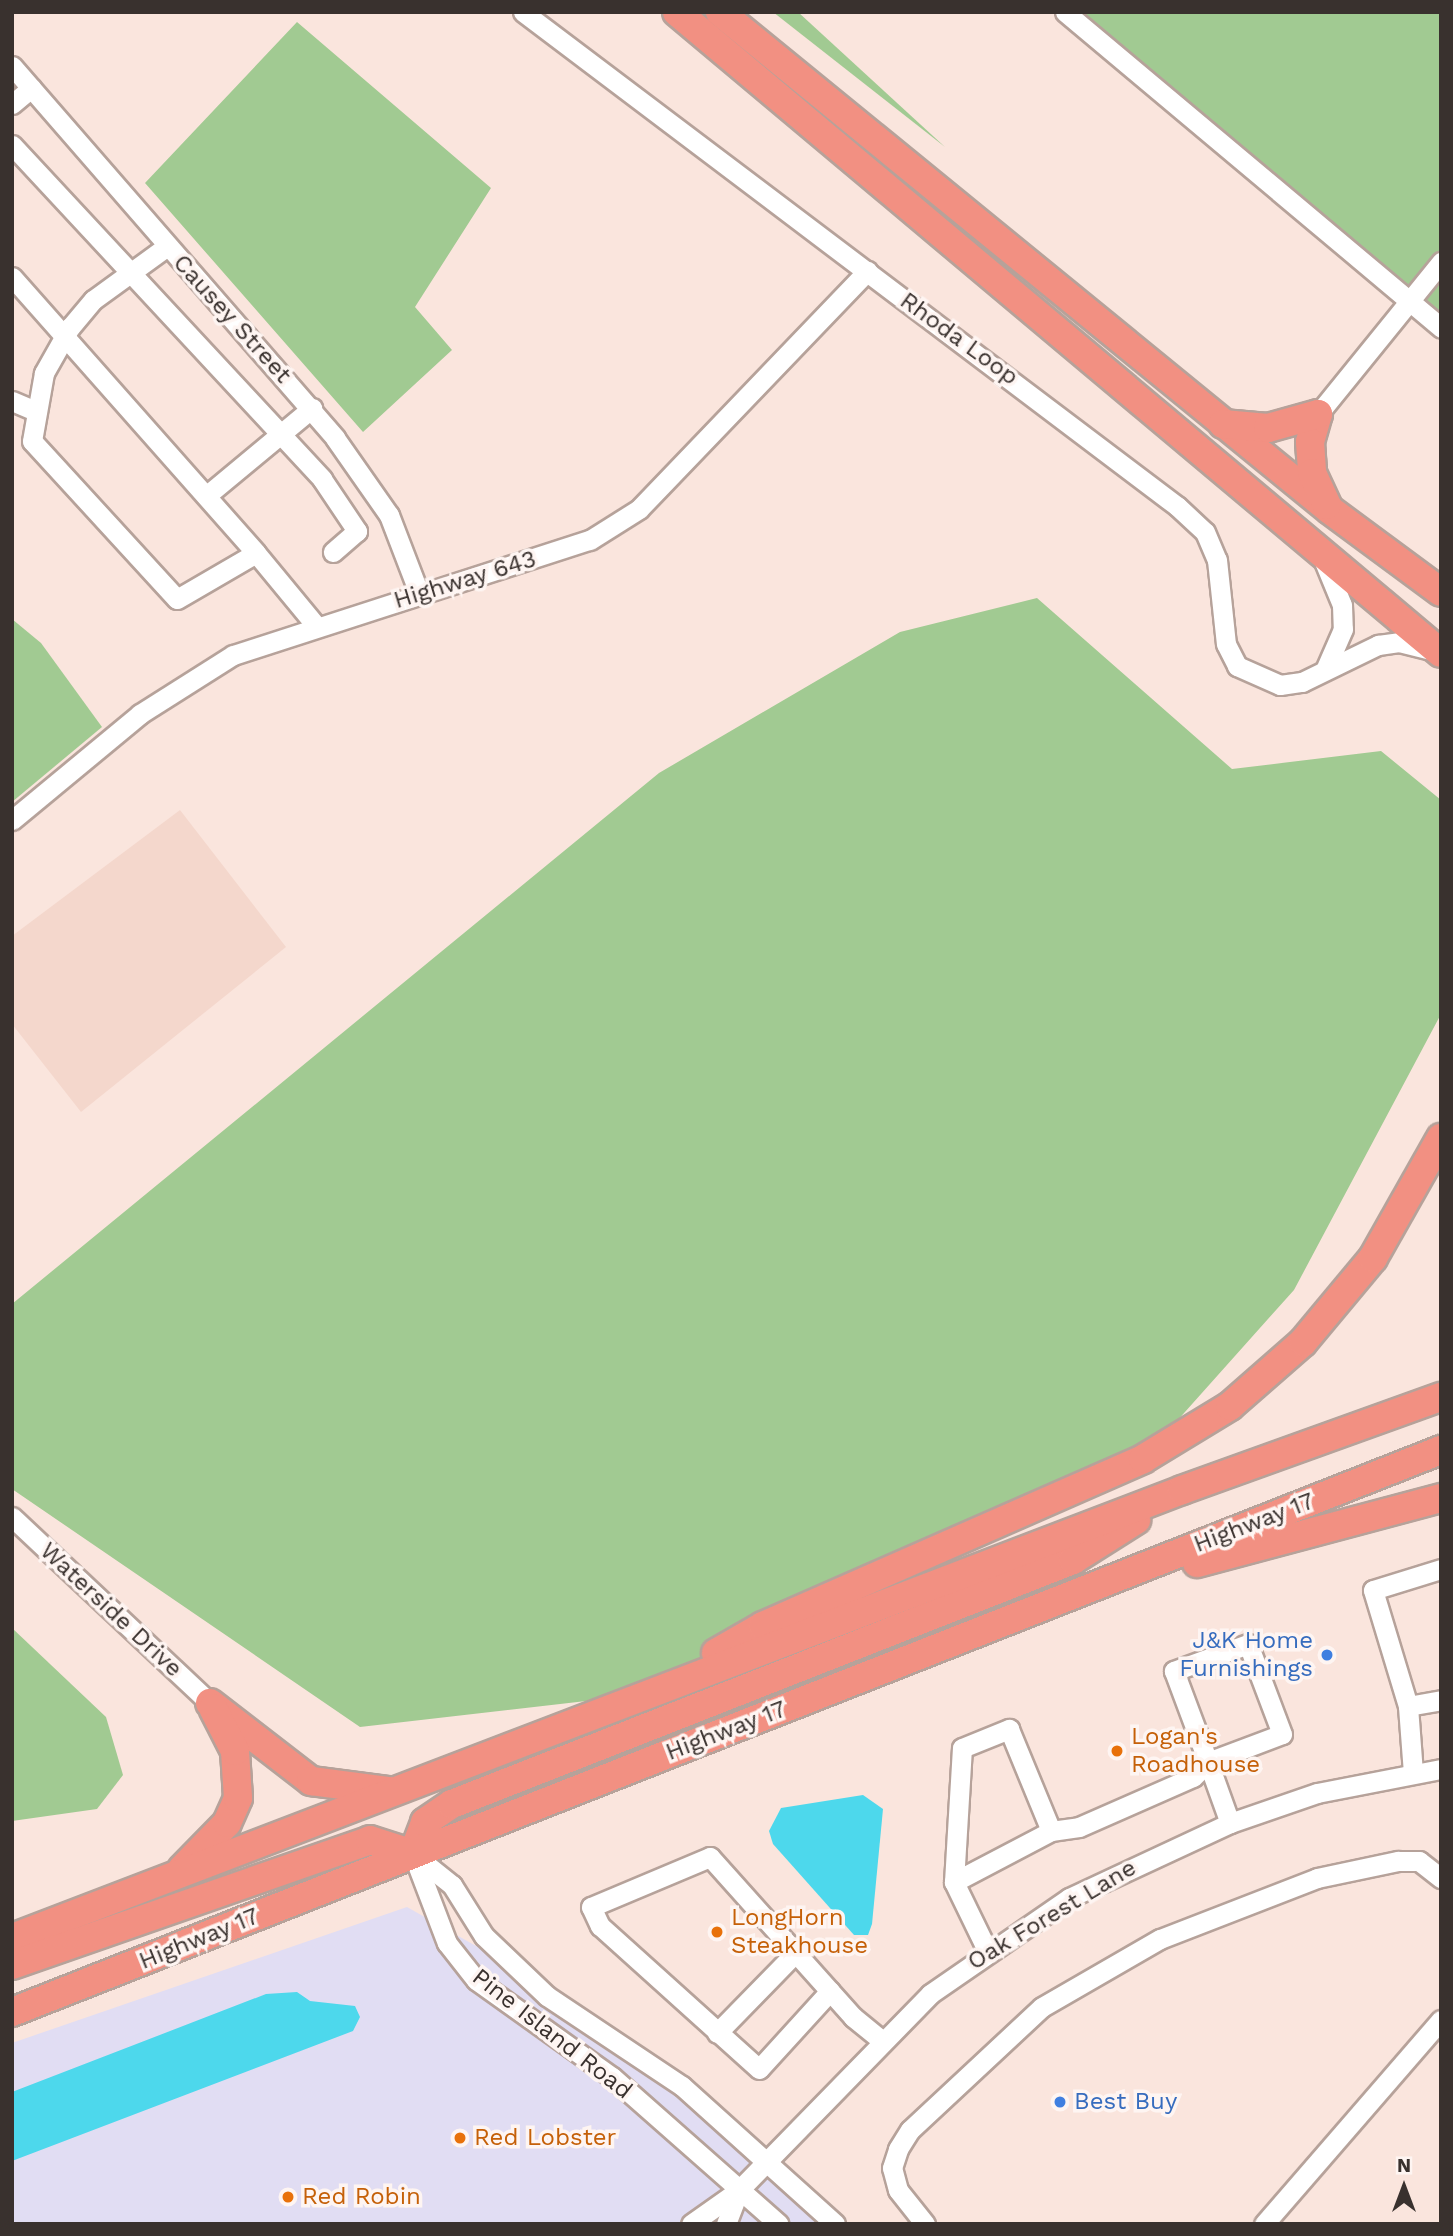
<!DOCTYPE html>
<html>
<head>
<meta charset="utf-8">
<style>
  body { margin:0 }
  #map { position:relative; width:1453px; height:2236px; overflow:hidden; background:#fae5dd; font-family:"Work Sans",sans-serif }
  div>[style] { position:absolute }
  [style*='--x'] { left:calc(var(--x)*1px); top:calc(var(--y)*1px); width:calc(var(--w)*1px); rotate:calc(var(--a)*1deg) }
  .commercial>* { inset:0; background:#e1ddf3 }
  .built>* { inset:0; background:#f4d7cc }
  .green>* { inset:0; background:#a1ca92 }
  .water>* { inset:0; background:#4dd8ec }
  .roads { filter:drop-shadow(2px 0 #b6a29a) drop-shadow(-2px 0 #b6a29a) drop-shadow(0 2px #b6a29a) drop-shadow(0 -2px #b6a29a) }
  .minor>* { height:19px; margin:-9.5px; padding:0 9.5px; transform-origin:9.5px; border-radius:9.5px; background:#fff }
  .highway>* { height:28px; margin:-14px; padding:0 14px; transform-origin:14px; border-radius:14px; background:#f29082 }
  .dots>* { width:19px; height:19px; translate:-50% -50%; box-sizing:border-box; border:4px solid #fef5f2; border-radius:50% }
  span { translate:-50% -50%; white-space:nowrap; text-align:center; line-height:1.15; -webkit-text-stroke:7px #fef5f2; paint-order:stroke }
  .street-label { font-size:24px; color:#39312e }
  .shop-label { font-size:24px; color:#366cbe }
  .right { translate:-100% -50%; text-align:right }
  .left { translate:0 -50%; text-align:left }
  .food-label { font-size:24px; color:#c56008 }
  .frame { position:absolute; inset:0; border:14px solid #39312e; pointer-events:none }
  .north { position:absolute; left:1369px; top:2152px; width:70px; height:70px; -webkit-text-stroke:5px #fef5f2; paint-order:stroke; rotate:0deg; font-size:19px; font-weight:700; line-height:28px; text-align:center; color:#39312e }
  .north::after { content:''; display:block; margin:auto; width:24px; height:32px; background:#39312e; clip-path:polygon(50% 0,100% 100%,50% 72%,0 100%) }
</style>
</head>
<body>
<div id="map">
  <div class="commercial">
    <i style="clip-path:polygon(407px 1907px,515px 1968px,634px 2049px,831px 2224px,12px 2224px,12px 2043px)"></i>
  </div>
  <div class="built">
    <i style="clip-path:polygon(180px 810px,286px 947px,81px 1112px,12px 1024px,12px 936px)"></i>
  </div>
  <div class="green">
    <i style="clip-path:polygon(773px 12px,798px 12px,945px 147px)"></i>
    <i style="clip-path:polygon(1065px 12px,1441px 12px,1441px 313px,1409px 299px)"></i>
    <i style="clip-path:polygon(297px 22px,491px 188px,415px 307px,452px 350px,363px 432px,145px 183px)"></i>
    <i style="clip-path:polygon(1037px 598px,1232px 769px,1381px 751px,1441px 800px,1441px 1014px,1294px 1290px,1143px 1459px,647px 1694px,360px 1727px,12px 1489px,12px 1304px,659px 773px,900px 632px)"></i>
    <i style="clip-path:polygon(12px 619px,41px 643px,102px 727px,12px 802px)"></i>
    <i style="clip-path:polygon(12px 1628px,106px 1717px,123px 1775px,97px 1809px,12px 1821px)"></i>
  </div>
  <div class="water">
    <i style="clip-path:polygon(863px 1795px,883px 1809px,872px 1924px,868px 1935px,854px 1935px,773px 1844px,769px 1831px,781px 1808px)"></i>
    <i style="clip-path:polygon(297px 1992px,310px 2001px,355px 2006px,360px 2017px,353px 2031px,12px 2161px,12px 2092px,266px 1994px)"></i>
  </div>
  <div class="roads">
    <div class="minor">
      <i style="--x:523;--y:12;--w:820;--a:37.07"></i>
      <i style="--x:1177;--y:506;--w:38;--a:43"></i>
      <i style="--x:1205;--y:532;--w:30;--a:67"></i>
      <i style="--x:1217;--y:560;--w:84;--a:83.9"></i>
      <i style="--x:1226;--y:644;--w:25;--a:63"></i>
      <i style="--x:1237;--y:666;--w:47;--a:23.8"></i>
      <i style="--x:1280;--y:685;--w:22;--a:-8"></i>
      <i style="--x:1302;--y:682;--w:85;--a:-26"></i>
      <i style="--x:1378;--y:645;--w:21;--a:-8"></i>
      <i style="--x:1399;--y:642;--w:32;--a:14"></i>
      <i style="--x:1065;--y:12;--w:491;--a:40"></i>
      <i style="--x:12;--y:66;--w:493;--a:49"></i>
      <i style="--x:335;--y:438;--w:94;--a:55"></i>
      <i style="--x:389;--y:515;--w:84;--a:69"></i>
      <i style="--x:12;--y:104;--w:25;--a:-40"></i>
      <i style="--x:12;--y:145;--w:456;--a:47.1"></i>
      <i style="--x:322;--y:479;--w:63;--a:56.1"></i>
      <i style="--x:357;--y:531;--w:32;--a:139"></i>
      <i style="--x:166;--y:247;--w:90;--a:144"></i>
      <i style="--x:93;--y:300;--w:35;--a:130"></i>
      <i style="--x:70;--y:327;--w:53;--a:119.5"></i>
      <i style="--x:44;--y:373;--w:69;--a:100"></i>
      <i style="--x:32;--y:441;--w:214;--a:47.5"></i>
      <i style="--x:177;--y:599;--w:91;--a:-30.2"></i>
      <i style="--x:256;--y:553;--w:96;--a:50.5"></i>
      <i style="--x:12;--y:277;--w:368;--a:48.5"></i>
      <i style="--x:12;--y:401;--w:23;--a:23"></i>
      <i style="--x:1318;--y:414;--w:196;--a:-51"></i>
      <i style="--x:206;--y:496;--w:138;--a:-39.7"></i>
      <i style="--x:1323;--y:559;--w:50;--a:67.6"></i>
      <i style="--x:1342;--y:605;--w:24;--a:88"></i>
      <i style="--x:1343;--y:629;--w:43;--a:113.6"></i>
      <i style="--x:12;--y:820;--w:166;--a:-39.6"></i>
      <i style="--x:140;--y:714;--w:110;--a:-32.4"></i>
      <i style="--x:233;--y:655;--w:375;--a:-17.9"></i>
      <i style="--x:590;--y:540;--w:58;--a:-32.3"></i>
      <i style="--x:639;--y:509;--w:330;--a:-46.2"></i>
      <i style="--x:12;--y:1517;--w:272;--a:43.2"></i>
      <i style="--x:1408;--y:1706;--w:121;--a:-106.8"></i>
      <i style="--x:1373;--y:1590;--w:71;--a:-17.2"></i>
      <i style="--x:1413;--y:1773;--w:67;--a:-94.3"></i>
      <i style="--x:1408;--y:1706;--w:34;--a:-10"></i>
      <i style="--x:413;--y:1854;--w:50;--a:38.5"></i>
      <i style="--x:452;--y:1885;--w:60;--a:57.9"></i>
      <i style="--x:484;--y:1936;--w:87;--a:43.6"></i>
      <i style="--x:547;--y:1996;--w:162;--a:33.7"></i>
      <i style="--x:682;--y:2086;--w:206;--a:42"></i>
      <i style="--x:413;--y:1854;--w:95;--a:69.1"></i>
      <i style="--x:447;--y:1943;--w:47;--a:51.9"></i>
      <i style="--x:476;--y:1980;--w:167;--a:35.5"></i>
      <i style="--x:612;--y:2077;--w:222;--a:41.4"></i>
      <i style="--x:954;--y:1882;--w:110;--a:-27.7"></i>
      <i style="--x:1051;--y:1831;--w:28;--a:-8"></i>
      <i style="--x:1079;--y:1827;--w:124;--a:-23.7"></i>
      <i style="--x:1193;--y:1777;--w:21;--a:-45"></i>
      <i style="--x:1208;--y:1762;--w:79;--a:-20.7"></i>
      <i style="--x:1282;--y:1734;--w:96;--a:-110.7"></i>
      <i style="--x:1248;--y:1644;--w:79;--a:160"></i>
      <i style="--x:1174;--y:1671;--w:97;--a:69.5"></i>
      <i style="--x:1208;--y:1762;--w:65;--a:70.2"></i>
      <i style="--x:987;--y:1950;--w:76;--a:-115.9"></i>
      <i style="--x:954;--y:1882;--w:134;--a:-86.6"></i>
      <i style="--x:962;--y:1748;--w:51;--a:-22"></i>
      <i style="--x:1009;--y:1729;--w:110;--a:67.6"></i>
      <i style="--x:830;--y:1991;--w:105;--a:132.3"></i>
      <i style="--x:759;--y:2069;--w:214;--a:-138"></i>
      <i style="--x:600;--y:1926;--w:21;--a:-115"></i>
      <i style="--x:591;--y:1907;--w:129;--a:-22.8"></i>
      <i style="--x:710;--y:1857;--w:215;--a:48.2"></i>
      <i style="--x:853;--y:2017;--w:35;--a:39"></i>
      <i style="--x:717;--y:2033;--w:112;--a:-45.7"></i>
      <i style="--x:691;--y:2224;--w:59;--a:-35.3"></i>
      <i style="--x:739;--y:2190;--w:274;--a:-45.7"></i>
      <i style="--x:930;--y:1994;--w:169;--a:-34.6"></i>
      <i style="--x:1069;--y:1898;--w:178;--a:-25"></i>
      <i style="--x:1230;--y:1823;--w:92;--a:-19"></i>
      <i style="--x:1317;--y:1793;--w:126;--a:-11"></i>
      <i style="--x:726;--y:2224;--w:36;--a:-69"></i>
      <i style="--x:925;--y:2224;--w:43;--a:-128.5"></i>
      <i style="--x:898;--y:2190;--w:23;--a:-105"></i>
      <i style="--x:892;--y:2168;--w:20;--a:-72"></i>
      <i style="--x:898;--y:2149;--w:22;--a:-58"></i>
      <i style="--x:910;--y:2130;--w:180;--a:-43"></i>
      <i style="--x:1042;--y:2007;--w:136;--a:-30"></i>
      <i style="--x:1160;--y:1939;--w:168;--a:-21.2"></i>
      <i style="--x:1317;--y:1878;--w:83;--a:-11.9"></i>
      <i style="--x:1398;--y:1861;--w:21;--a:0"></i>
      <i style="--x:1419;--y:1861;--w:28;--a:38"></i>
      <i style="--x:1264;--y:2224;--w:270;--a:-49.1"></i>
    </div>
    <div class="highway">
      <i style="--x:677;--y:12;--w:997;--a:40"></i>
      <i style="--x:720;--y:12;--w:787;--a:39.23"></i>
      <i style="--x:1330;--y:510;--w:138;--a:36.5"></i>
      <i style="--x:1318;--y:414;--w:29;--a:106"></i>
      <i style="--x:1310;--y:442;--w:31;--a:86"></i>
      <i style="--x:1312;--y:473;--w:35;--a:65"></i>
      <i style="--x:1223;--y:424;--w:45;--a:5.1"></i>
      <i style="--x:1268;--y:428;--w:52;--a:-15.6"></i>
      <i style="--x:1197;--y:1563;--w:253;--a:-14.9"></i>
      <i style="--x:716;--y:1653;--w:54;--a:-29.9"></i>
      <i style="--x:763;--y:1626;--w:415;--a:-23.7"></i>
      <i style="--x:1143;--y:1459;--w:102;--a:-31.3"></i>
      <i style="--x:1230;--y:1406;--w:97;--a:-41.2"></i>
      <i style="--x:1303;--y:1342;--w:109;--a:-50.2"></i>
      <i style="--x:1373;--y:1258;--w:138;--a:-60.5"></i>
      <i style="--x:210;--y:1703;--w:128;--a:37.7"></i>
      <i style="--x:311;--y:1781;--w:79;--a:7.3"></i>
      <i style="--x:413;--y:1854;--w:34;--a:-69"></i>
      <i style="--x:425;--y:1822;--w:32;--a:-34"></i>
      <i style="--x:452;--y:1804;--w:667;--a:-21.45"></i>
      <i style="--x:1073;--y:1560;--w:75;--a:-32.4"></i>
      <i style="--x:182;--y:1869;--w:64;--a:-45.6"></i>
      <i style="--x:227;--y:1823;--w:27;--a:-66"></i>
      <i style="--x:238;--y:1798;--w:47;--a:-93.7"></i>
      <i style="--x:235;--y:1751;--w:48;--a:-117.1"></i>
      <i style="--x:12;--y:1938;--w:1253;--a:-20.95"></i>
      <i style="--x:1182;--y:1490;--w:275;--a:-19.8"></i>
      <i style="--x:12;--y:1965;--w:379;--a:-19.2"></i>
      <i style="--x:370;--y:1840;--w:45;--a:18"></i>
      <i style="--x:12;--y:2012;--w:1536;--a:-21.47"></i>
    </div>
  </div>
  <div class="dots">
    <i style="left:1327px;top:1655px;background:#3f7fe0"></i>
    <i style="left:1117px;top:1751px;background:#e8710a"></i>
    <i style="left:717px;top:1932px;background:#e8710a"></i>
    <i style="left:1060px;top:2102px;background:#3f7fe0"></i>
    <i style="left:460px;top:2138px;background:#e8710a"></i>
    <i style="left:288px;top:2197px;background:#e8710a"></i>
  </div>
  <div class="street-label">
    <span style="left:232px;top:319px;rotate:48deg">Causey Street</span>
    <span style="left:959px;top:339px;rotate:36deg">Rhoda Loop</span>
    <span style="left:465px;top:580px;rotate:-17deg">Highway 643</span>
    <span style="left:1254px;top:1523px;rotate:-21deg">Highway 17</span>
    <span style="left:111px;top:1610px;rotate:43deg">Waterside Drive</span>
    <span style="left:726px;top:1731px;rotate:-21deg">Highway 17</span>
    <span style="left:1052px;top:1915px;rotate:-31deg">Oak Forest Lane</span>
    <span style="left:199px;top:1939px;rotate:-22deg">Highway 17</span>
    <span style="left:552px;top:2034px;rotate:38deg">Pine Island Road</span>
  </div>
  <div class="shop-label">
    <span class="right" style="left:1313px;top:1655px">J&amp;K Home<br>Furnishings</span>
    <span class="left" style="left:1074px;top:2102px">Best Buy</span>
  </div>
  <div class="food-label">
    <span class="left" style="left:1131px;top:1751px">Logan's<br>Roadhouse</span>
    <span class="left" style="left:731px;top:1932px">LongHorn<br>Steakhouse</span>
    <span class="left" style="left:474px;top:2138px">Red Lobster</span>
    <span class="left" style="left:302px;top:2197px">Red Robin</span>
  </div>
  <div class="frame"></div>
  <div class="north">N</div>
</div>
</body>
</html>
